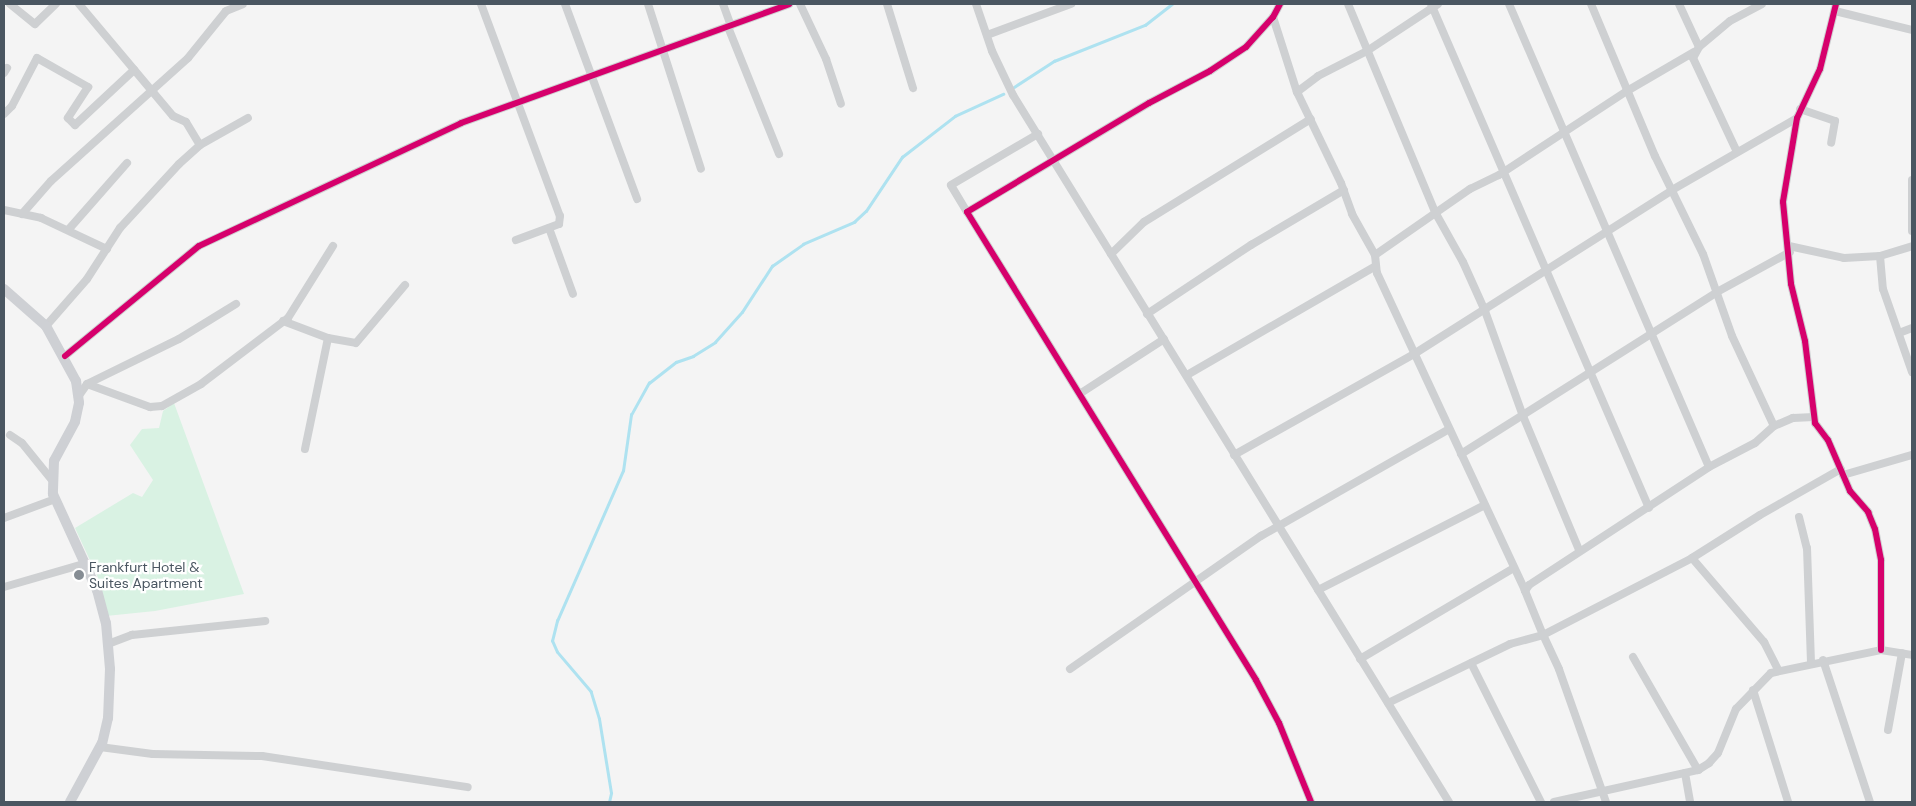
<!DOCTYPE html>
<html>
<head>
<meta charset="utf-8">
<style>
  body { margin:0 }
  #map { position:relative; width:1916px; height:806px; overflow:hidden; background:#f4f4f4; font-family:"DM Sans",sans-serif }
  div>[style] { position:absolute }
  [style*='--x'] { left:calc(var(--x)*1px); top:calc(var(--y)*1px); width:calc(var(--w)*1px); rotate:calc(var(--a)*1deg) }
  .green>* { inset:0; background:#d9f2e3 }
  .stream>* { height:2.5px; margin:-1.25px; padding:0 1.25px; transform-origin:1.25px; border-radius:1.25px; background:#aee2f0 }
  .street>* { height:8px; margin:-4px; padding:0 4px; transform-origin:4px; border-radius:4px; background:#ced0d2 }
  .secondary>* { height:10px; margin:-5px; padding:0 5px; transform-origin:5px; border-radius:5px; background:#ced0d4 }
  .cycleway>* { height:6px; margin:-3px; padding:0 3px; transform-origin:3px; border-radius:3px; background:#d6006c }
  .dots>* { width:14px; height:14px; translate:-50% -50%; box-sizing:border-box; border:2px solid #fff; border-radius:50% }
  span { translate:-50% -50%; white-space:nowrap; text-align:center; line-height:1.15; -webkit-text-stroke:4.5px #fff; paint-order:stroke }
  .poi-label { font-size:14px; color:#4a5661 }
  .left { translate:0 -50%; text-align:left }
  .frame { position:absolute; inset:0; border:5px solid #4a5661; pointer-events:none }
</style>
</head>
<body>
<div id="map">
  <div class="green">
    <i style="clip-path:polygon(174px 403px,244px 594px,155px 611px,106px 616px,101px 584px,75px 528px,133px 493px,142px 497px,153px 480px,130px 445px,142px 429px,159px 428px,163px 411px)"></i>
  </div>
  <div class="stream">
    <i style="--x:1014;--y:87;--w:48;--a:-33"></i>
    <i style="--x:1054;--y:61;--w:98;--a:-21.6"></i>
    <i style="--x:1145;--y:25;--w:34;--a:-38"></i>
    <i style="--x:609;--y:802;--w:9;--a:-77"></i>
    <i style="--x:611;--y:793;--w:75;--a:-99.2"></i>
    <i style="--x:599;--y:719;--w:28;--a:-107"></i>
    <i style="--x:591;--y:692;--w:52;--a:-130.4"></i>
    <i style="--x:557;--y:652;--w:12;--a:-114"></i>
    <i style="--x:552;--y:641;--w:21;--a:-76"></i>
    <i style="--x:557;--y:621;--w:164;--a:-66.3"></i>
    <i style="--x:623;--y:471;--w:57;--a:-81.9"></i>
    <i style="--x:631;--y:415;--w:37;--a:-61"></i>
    <i style="--x:649;--y:383;--w:34;--a:-38"></i>
    <i style="--x:676;--y:362;--w:18;--a:-19"></i>
    <i style="--x:693;--y:356;--w:26;--a:-32"></i>
    <i style="--x:715;--y:342;--w:40;--a:-48"></i>
    <i style="--x:742;--y:312;--w:55;--a:-56.9"></i>
    <i style="--x:772;--y:266;--w:38;--a:-35"></i>
    <i style="--x:803;--y:244;--w:56;--a:-23.3"></i>
    <i style="--x:854;--y:222;--w:16;--a:-43"></i>
    <i style="--x:866;--y:211;--w:65;--a:-56.3"></i>
    <i style="--x:902;--y:157;--w:67;--a:-37.7"></i>
    <i style="--x:955;--y:116;--w:53;--a:-24.6"></i>
  </div>
  <div class="street">
    <i style="--x:10;--y:4;--w:32;--a:39"></i>
    <i style="--x:35;--y:24;--w:29;--a:-44"></i>
    <i style="--x:79;--y:4;--w:146;--a:50"></i>
    <i style="--x:173;--y:116;--w:14;--a:25"></i>
    <i style="--x:186;--y:122;--w:27;--a:59"></i>
    <i style="--x:481;--y:4;--w:226;--a:69.6"></i>
    <i style="--x:560;--y:216;--w:8;--a:97"></i>
    <i style="--x:559;--y:224;--w:46;--a:159.6"></i>
    <i style="--x:565;--y:4;--w:208;--a:69.7"></i>
    <i style="--x:648;--y:4;--w:173;--a:72.2"></i>
    <i style="--x:723;--y:4;--w:23;--a:70"></i>
    <i style="--x:800;--y:4;--w:61;--a:64.7"></i>
    <i style="--x:826;--y:59;--w:47;--a:71.6"></i>
    <i style="--x:887;--y:4;--w:88;--a:72.8"></i>
    <i style="--x:976;--y:4;--w:50;--a:71.2"></i>
    <i style="--x:992;--y:51;--w:49;--a:64.5"></i>
    <i style="--x:1013;--y:95;--w:831;--a:58.34"></i>
    <i style="--x:1280;--y:4;--w:15;--a:118"></i>
    <i style="--x:1273;--y:17;--w:40;--a:132"></i>
    <i style="--x:1246;--y:47;--w:43;--a:146.3"></i>
    <i style="--x:1210;--y:71;--w:69;--a:152.3"></i>
    <i style="--x:1149;--y:103;--w:212;--a:149.1"></i>
    <i style="--x:967;--y:212;--w:550;--a:58.3"></i>
    <i style="--x:1256;--y:680;--w:49;--a:61.9"></i>
    <i style="--x:1279;--y:723;--w:85;--a:67.9"></i>
    <i style="--x:1348;--y:4;--w:225;--a:67.3"></i>
    <i style="--x:1435;--y:212;--w:57;--a:60.8"></i>
    <i style="--x:1463;--y:262;--w:54;--a:65.8"></i>
    <i style="--x:1485;--y:311;--w:112;--a:70.1"></i>
    <i style="--x:1523;--y:416;--w:145;--a:67.3"></i>
    <i style="--x:1431;--y:4;--w:549;--a:66.61"></i>
    <i style="--x:1509;--y:4;--w:504;--a:66.64"></i>
    <i style="--x:1591;--y:4;--w:165;--a:67.2"></i>
    <i style="--x:1655;--y:156;--w:109;--a:63.9"></i>
    <i style="--x:1703;--y:254;--w:87;--a:70.5"></i>
    <i style="--x:1732;--y:336;--w:99;--a:65"></i>
    <i style="--x:1679;--y:4;--w:47;--a:65.1"></i>
    <i style="--x:1836;--y:4;--w:67;--a:103.8"></i>
    <i style="--x:1820;--y:69;--w:54;--a:115.1"></i>
    <i style="--x:1797;--y:118;--w:85;--a:99.5"></i>
    <i style="--x:1783;--y:202;--w:82;--a:84.4"></i>
    <i style="--x:1791;--y:284;--w:59;--a:76.2"></i>
    <i style="--x:1805;--y:341;--w:83;--a:83"></i>
    <i style="--x:1815;--y:423;--w:21;--a:53"></i>
    <i style="--x:1828;--y:440;--w:56;--a:66.7"></i>
    <i style="--x:1850;--y:491;--w:28;--a:49"></i>
    <i style="--x:1868;--y:512;--w:18;--a:68"></i>
    <i style="--x:1875;--y:529;--w:32;--a:79"></i>
    <i style="--x:1881;--y:560;--w:90;--a:90"></i>
    <i style="--x:1835;--y:11;--w:79;--a:13.9"></i>
    <i style="--x:1273;--y:17;--w:79;--a:72.3"></i>
    <i style="--x:1297;--y:92;--w:101;--a:64.2"></i>
    <i style="--x:1341;--y:183;--w:33;--a:70"></i>
    <i style="--x:1352;--y:214;--w:47;--a:60.7"></i>
    <i style="--x:1375;--y:255;--w:18;--a:84"></i>
    <i style="--x:1377;--y:273;--w:351;--a:65"></i>
    <i style="--x:728;--y:27;--w:137;--a:68.1"></i>
    <i style="--x:987;--y:35;--w:90;--a:-20.3"></i>
    <i style="--x:4;--y:73;--w:6;--a:-59"></i>
    <i style="--x:1297;--y:92;--w:26;--a:-37"></i>
    <i style="--x:1318;--y:76;--w:55;--a:-27"></i>
    <i style="--x:1367;--y:51;--w:85;--a:-33.5"></i>
    <i style="--x:1800;--y:109;--w:37;--a:19"></i>
    <i style="--x:1835;--y:121;--w:22;--a:100"></i>
    <i style="--x:4;--y:114;--w:11;--a:-45"></i>
    <i style="--x:12;--y:106;--w:54;--a:-62.5"></i>
    <i style="--x:37;--y:58;--w:59;--a:29.6"></i>
    <i style="--x:88;--y:87;--w:37;--a:123"></i>
    <i style="--x:68;--y:118;--w:10;--a:45"></i>
    <i style="--x:75;--y:125;--w:81;--a:-43"></i>
    <i style="--x:1737;--y:152;--w:104;--a:-115.1"></i>
    <i style="--x:1693;--y:58;--w:13;--a:-61"></i>
    <i style="--x:1699;--y:47;--w:40;--a:-40"></i>
    <i style="--x:1730;--y:21;--w:36;--a:-28"></i>
    <i style="--x:1912;--y:180;--w:51;--a:90"></i>
    <i style="--x:4;--y:210;--w:38;--a:12"></i>
    <i style="--x:41;--y:218;--w:73;--a:25.2"></i>
    <i style="--x:967;--y:212;--w:31;--a:-121"></i>
    <i style="--x:951;--y:185;--w:101;--a:-30.4"></i>
    <i style="--x:22;--y:214;--w:44;--a:-48.7"></i>
    <i style="--x:51;--y:181;--w:184;--a:-41.9"></i>
    <i style="--x:188;--y:58;--w:60;--a:-51"></i>
    <i style="--x:226;--y:11;--w:18;--a:-22"></i>
    <i style="--x:549;--y:228;--w:70;--a:70"></i>
    <i style="--x:69;--y:229;--w:88;--a:-48.7"></i>
    <i style="--x:1789;--y:246;--w:56;--a:12.3"></i>
    <i style="--x:1844;--y:258;--w:36;--a:-3"></i>
    <i style="--x:1880;--y:256;--w:34;--a:-17"></i>
    <i style="--x:1111;--y:254;--w:46;--a:-44.1"></i>
    <i style="--x:1144;--y:222;--w:196;--a:-31.7"></i>
    <i style="--x:1375;--y:255;--w:116;--a:-34.8"></i>
    <i style="--x:1470;--y:189;--w:32;--a:-26"></i>
    <i style="--x:1499;--y:175;--w:153;--a:-33.3"></i>
    <i style="--x:1627;--y:91;--w:78;--a:-30.2"></i>
    <i style="--x:1880;--y:256;--w:33;--a:85"></i>
    <i style="--x:1883;--y:289;--w:88;--a:70.7"></i>
    <i style="--x:1147;--y:314;--w:125;--a:-33.6"></i>
    <i style="--x:1251;--y:245;--w:108;--a:-30.6"></i>
    <i style="--x:283;--y:321;--w:48;--a:20.7"></i>
    <i style="--x:328;--y:338;--w:28;--a:10"></i>
    <i style="--x:356;--y:343;--w:76;--a:-49.8"></i>
    <i style="--x:46;--y:326;--w:62;--a:-48.9"></i>
    <i style="--x:87;--y:279;--w:61;--a:-57.1"></i>
    <i style="--x:120;--y:228;--w:87;--a:-47.3"></i>
    <i style="--x:179;--y:164;--w:28;--a:-42"></i>
    <i style="--x:200;--y:145;--w:55;--a:-29.4"></i>
    <i style="--x:1899;--y:333;--w:14;--a:-21"></i>
    <i style="--x:65;--y:356;--w:173;--a:-39.4"></i>
    <i style="--x:199;--y:246;--w:289;--a:-25.1"></i>
    <i style="--x:461;--y:123;--w:349;--a:-19.9"></i>
    <i style="--x:1187;--y:375;--w:218;--a:-30"></i>
    <i style="--x:87;--y:384;--w:67;--a:20.1"></i>
    <i style="--x:150;--y:407;--w:12;--a:-5"></i>
    <i style="--x:162;--y:406;--w:45;--a:-29.4"></i>
    <i style="--x:201;--y:384;--w:109;--a:-37.2"></i>
    <i style="--x:288;--y:318;--w:85;--a:-58"></i>
    <i style="--x:1081;--y:393;--w:99;--a:-33"></i>
    <i style="--x:78;--y:397;--w:16;--a:-55"></i>
    <i style="--x:87;--y:384;--w:102;--a:-26.1"></i>
    <i style="--x:179;--y:339;--w:67;--a:-31.6"></i>
    <i style="--x:10;--y:435;--w:14;--a:34"></i>
    <i style="--x:22;--y:443;--w:46;--a:51.1"></i>
    <i style="--x:305;--y:449;--w:113;--a:-78.3"></i>
    <i style="--x:1461;--y:454;--w:303;--a:-32.3"></i>
    <i style="--x:1717;--y:292;--w:83;--a:-28.7"></i>
    <i style="--x:1234;--y:455;--w:206;--a:-29.3"></i>
    <i style="--x:1414;--y:354;--w:306;--a:-32.4"></i>
    <i style="--x:1672;--y:190;--w:144;--a:-29.9"></i>
    <i style="--x:1843;--y:475;--w:72;--a:-16.2"></i>
    <i style="--x:1799;--y:517;--w:32;--a:76"></i>
    <i style="--x:1807;--y:548;--w:115;--a:88"></i>
    <i style="--x:4;--y:518;--w:54;--a:-20.4"></i>
    <i style="--x:1692;--y:558;--w:111;--a:49.4"></i>
    <i style="--x:1764;--y:642;--w:31;--a:63"></i>
    <i style="--x:4;--y:587;--w:86;--a:-16.1"></i>
    <i style="--x:1318;--y:590;--w:187;--a:-27"></i>
    <i style="--x:108;--y:644;--w:26;--a:-21"></i>
    <i style="--x:132;--y:635;--w:134;--a:-6"></i>
    <i style="--x:1633;--y:657;--w:130;--a:60.1"></i>
    <i style="--x:1360;--y:659;--w:177;--a:-30.6"></i>
    <i style="--x:1823;--y:660;--w:150;--a:71.7"></i>
    <i style="--x:1471;--y:663;--w:156;--a:63.3"></i>
    <i style="--x:1070;--y:669;--w:233;--a:-34.9"></i>
    <i style="--x:1261;--y:536;--w:216;--a:-29.6"></i>
    <i style="--x:1753;--y:690;--w:117;--a:72.6"></i>
    <i style="--x:1388;--y:703;--w:136;--a:-25.8"></i>
    <i style="--x:1510;--y:644;--w:34;--a:-15"></i>
    <i style="--x:1543;--y:635;--w:48;--a:-112.2"></i>
    <i style="--x:1525;--y:591;--w:7;--a:-56"></i>
    <i style="--x:1529;--y:585;--w:215;--a:-33.2"></i>
    <i style="--x:1709;--y:467;--w:52;--a:-27.6"></i>
    <i style="--x:1755;--y:443;--w:25;--a:-42"></i>
    <i style="--x:1774;--y:426;--w:21;--a:-23"></i>
    <i style="--x:1793;--y:418;--w:21;--a:-3"></i>
    <i style="--x:1888;--y:730;--w:78;--a:-79.7"></i>
    <i style="--x:100;--y:747;--w:53;--a:7.5"></i>
    <i style="--x:153;--y:754;--w:109;--a:1.1"></i>
    <i style="--x:262;--y:756;--w:208;--a:8.6"></i>
    <i style="--x:1685;--y:773;--w:29;--a:80"></i>
    <i style="--x:1554;--y:802;--w:148;--a:-12.5"></i>
    <i style="--x:1698;--y:770;--w:13;--a:-32"></i>
    <i style="--x:1709;--y:763;--w:13;--a:-48"></i>
    <i style="--x:1718;--y:753;--w:48;--a:-67.8"></i>
    <i style="--x:1736;--y:709;--w:50;--a:-45.8"></i>
    <i style="--x:1771;--y:673;--w:112;--a:-11.8"></i>
    <i style="--x:1881;--y:650;--w:31;--a:9"></i>
    <i style="--x:1606;--y:802;--w:141;--a:-109.5"></i>
    <i style="--x:1559;--y:669;--w:38;--a:-115"></i>
    <i style="--x:1543;--y:635;--w:168;--a:-27.3"></i>
    <i style="--x:1692;--y:558;--w:80;--a:-32.3"></i>
    <i style="--x:1760;--y:515;--w:93;--a:-29.6"></i>
  </div>
  <div class="secondary">
    <i style="--x:4;--y:289;--w:56;--a:41.4"></i>
    <i style="--x:46;--y:326;--w:63;--a:61.4"></i>
    <i style="--x:76;--y:381;--w:22;--a:82"></i>
    <i style="--x:79;--y:403;--w:19;--a:102"></i>
    <i style="--x:75;--y:422;--w:44;--a:118.3"></i>
    <i style="--x:54;--y:461;--w:33;--a:92"></i>
    <i style="--x:53;--y:494;--w:106;--a:65.4"></i>
    <i style="--x:97;--y:590;--w:34;--a:75"></i>
    <i style="--x:106;--y:623;--w:46;--a:85"></i>
    <i style="--x:110;--y:669;--w:49;--a:92.3"></i>
    <i style="--x:108;--y:718;--w:26;--a:103"></i>
    <i style="--x:102;--y:743;--w:67;--a:118.5"></i>
  </div>
  <div class="cycleway">
    <i style="--x:1280;--y:4;--w:15;--a:118"></i>
    <i style="--x:1273;--y:17;--w:40;--a:132"></i>
    <i style="--x:1246;--y:47;--w:43;--a:146.3"></i>
    <i style="--x:1210;--y:71;--w:69;--a:152.3"></i>
    <i style="--x:1149;--y:103;--w:212;--a:149.1"></i>
    <i style="--x:967;--y:212;--w:550;--a:58.3"></i>
    <i style="--x:1256;--y:680;--w:49;--a:61.9"></i>
    <i style="--x:1279;--y:723;--w:85;--a:67.9"></i>
    <i style="--x:1836;--y:4;--w:67;--a:103.8"></i>
    <i style="--x:1820;--y:69;--w:54;--a:115.1"></i>
    <i style="--x:1797;--y:118;--w:85;--a:99.5"></i>
    <i style="--x:1783;--y:202;--w:82;--a:84.4"></i>
    <i style="--x:1791;--y:284;--w:59;--a:76.2"></i>
    <i style="--x:1805;--y:341;--w:83;--a:83"></i>
    <i style="--x:1815;--y:423;--w:21;--a:53"></i>
    <i style="--x:1828;--y:440;--w:56;--a:66.7"></i>
    <i style="--x:1850;--y:491;--w:28;--a:49"></i>
    <i style="--x:1868;--y:512;--w:18;--a:68"></i>
    <i style="--x:1875;--y:529;--w:32;--a:79"></i>
    <i style="--x:1881;--y:560;--w:90;--a:90"></i>
    <i style="--x:65;--y:356;--w:173;--a:-39.4"></i>
    <i style="--x:199;--y:246;--w:289;--a:-25.1"></i>
    <i style="--x:461;--y:123;--w:349;--a:-19.9"></i>
  </div>
  <div class="dots">
    <i style="left:79px;top:575px;background:#868d94"></i>
  </div>
  <div class="poi-label">
    <span class="left" style="left:89px;top:575px">Frankfurt Hotel &amp;<br>Suites Apartment</span>
  </div>
  <div class="frame"></div>
</div>
</body>
</html>
